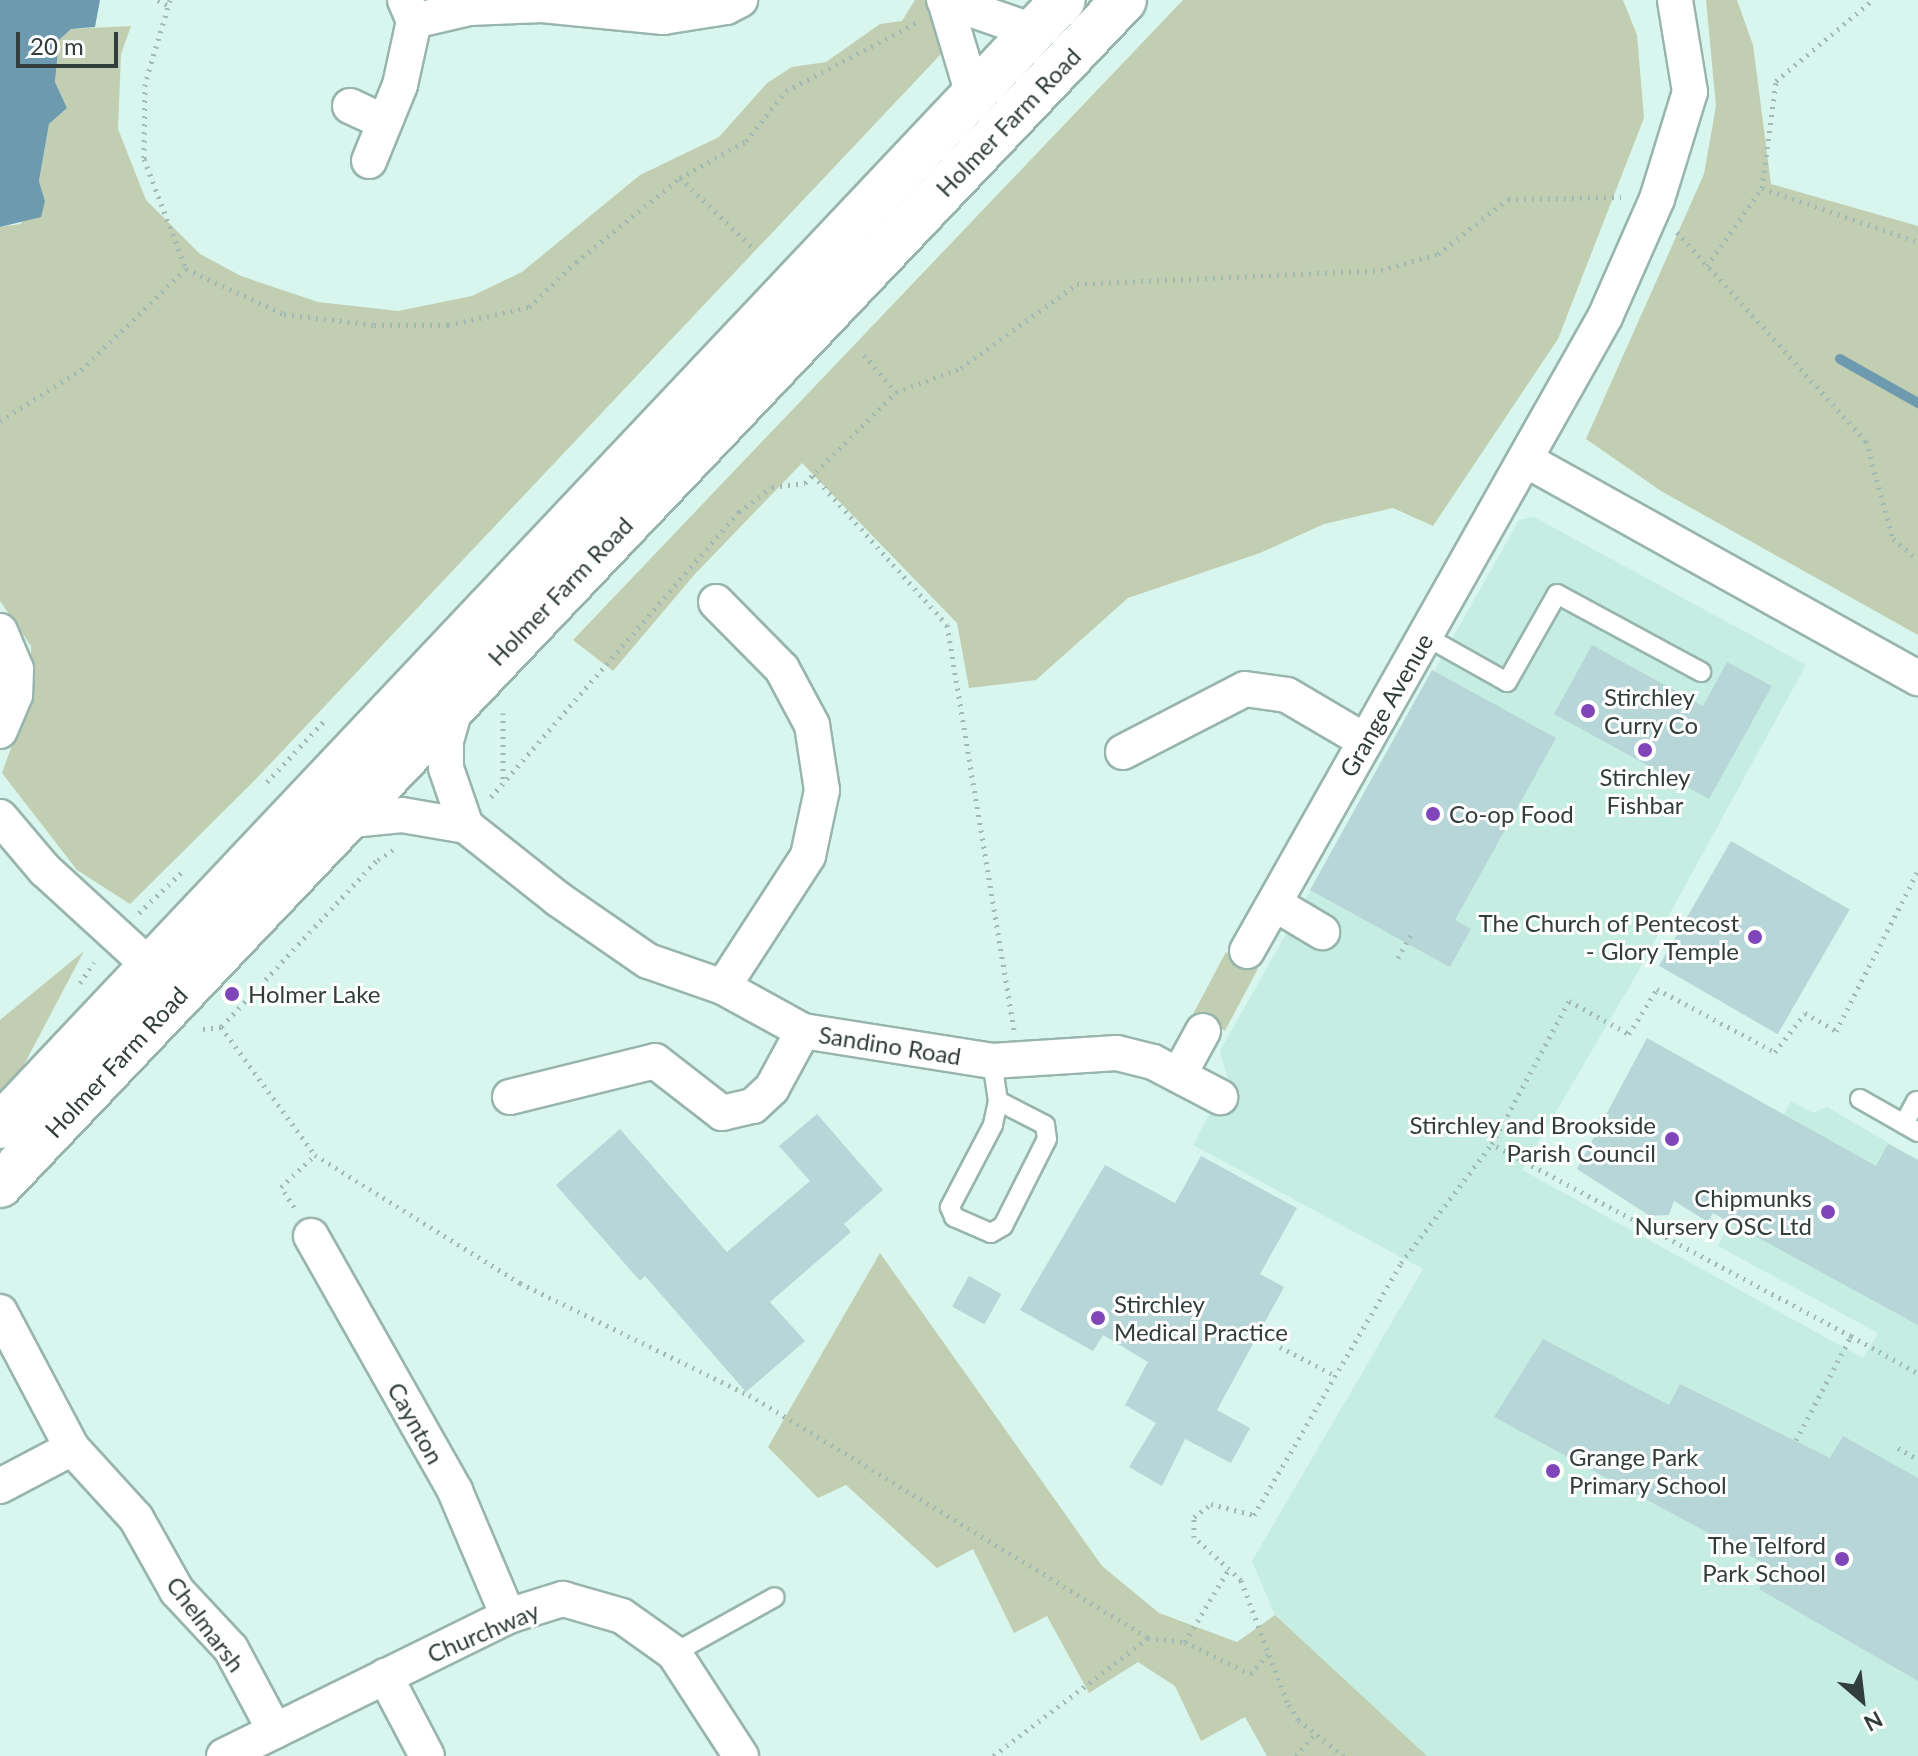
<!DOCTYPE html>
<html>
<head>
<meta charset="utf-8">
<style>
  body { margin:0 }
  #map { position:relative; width:1918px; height:1756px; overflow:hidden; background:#d8f6ee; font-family:Lato,sans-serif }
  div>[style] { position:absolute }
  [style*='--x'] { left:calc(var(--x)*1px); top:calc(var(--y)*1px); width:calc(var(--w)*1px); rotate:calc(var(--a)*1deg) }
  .built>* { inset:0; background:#c5ede2 }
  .green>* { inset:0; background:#c1ceb1; transform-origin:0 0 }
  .water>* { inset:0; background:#6e9aaf }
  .stream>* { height:10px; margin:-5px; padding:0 5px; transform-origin:5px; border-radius:5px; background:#6e9aaf }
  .building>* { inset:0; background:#b7d6d8; transform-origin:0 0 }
  .path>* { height:5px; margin-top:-2.5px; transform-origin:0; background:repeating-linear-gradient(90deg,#a2bab4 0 2px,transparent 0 8px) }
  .roads { filter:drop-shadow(2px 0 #98b5ad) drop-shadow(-2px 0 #98b5ad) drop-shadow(0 2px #98b5ad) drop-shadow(0 -2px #98b5ad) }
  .lane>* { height:18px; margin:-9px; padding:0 9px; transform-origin:9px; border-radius:9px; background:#fff }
  .street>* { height:34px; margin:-17px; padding:0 17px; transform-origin:17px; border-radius:17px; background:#fff }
  .secondary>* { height:44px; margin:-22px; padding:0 22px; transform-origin:22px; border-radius:22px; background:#fff }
  .dots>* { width:22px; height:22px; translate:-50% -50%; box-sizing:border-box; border:4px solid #fff; border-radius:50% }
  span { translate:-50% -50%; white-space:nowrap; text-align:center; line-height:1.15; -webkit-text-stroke:6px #fff; paint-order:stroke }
  .street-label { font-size:24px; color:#323e3b }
  .poi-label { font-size:24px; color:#323e3b }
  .left { translate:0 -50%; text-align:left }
  .right { translate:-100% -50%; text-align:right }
  .north { position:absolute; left:1822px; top:1660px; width:80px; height:80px; -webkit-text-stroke:6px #fff; paint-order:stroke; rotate:152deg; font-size:22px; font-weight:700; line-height:32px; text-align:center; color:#323e3b }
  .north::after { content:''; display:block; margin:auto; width:28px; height:36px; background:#323e3b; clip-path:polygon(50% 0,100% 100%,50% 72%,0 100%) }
  .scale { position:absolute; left:16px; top:32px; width:102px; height:36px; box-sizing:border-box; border:4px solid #323e3b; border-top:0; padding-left:10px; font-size:24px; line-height:28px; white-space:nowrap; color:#323e3b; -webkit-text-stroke:6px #fff; paint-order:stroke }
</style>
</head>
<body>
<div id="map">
  <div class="built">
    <i style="clip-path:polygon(1534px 517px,1806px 665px,1635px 977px,1522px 1170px,1863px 1358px,1878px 1333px,1718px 1246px,1791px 1101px,1813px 1113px,1827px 1107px,1918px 1160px,1918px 1756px,1427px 1756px,1275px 1615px,1252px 1561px,1423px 1269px,1193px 1145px,1228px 1080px,1220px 1051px,1519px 520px)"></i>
  </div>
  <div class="green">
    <i style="clip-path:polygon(915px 0,992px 0,253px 782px,130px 904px,77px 870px,2px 773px,31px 693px,31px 646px,0 601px,0 227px,20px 224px,45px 201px,39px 181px,49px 124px,67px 108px,55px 82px,59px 40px,71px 29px,131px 26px,121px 54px,118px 129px,146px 200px,200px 254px,241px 276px,318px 302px,398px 311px,472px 296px,522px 272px,640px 175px,719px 137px,767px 83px,792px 67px,826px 62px,880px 24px,902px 21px)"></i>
    <i style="clip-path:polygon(1183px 0,1623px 0,1637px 35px,1644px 118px,1558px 339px,1433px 526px,1393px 508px,1324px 524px,1260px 553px,1128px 598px,1036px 680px,969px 688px,957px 623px,802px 463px,695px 574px,613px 671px,573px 640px)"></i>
    <i style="clip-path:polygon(1706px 0,1737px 0,1753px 45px,1771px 184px,1918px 226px,1918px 635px,1661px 491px,1586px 439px,1704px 174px,1716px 106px)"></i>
    <i style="clip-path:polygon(84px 951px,17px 1078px,0 1095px,0 1020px)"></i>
    <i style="left:1226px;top:952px;width:36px;height:70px;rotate:28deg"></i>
    <i style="clip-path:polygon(880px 1253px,1102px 1566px,1159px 1613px,1237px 1642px,1275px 1615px,1427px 1756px,1267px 1756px,1245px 1717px,1201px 1741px,1175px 1686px,1138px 1662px,1089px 1693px,1047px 1616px,1014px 1633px,973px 1549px,937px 1568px,846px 1485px,818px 1498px,768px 1447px)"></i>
  </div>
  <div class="water">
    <i style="clip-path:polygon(0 0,100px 0,95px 27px,71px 29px,59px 40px,55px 82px,67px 108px,49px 124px,39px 181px,45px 201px,41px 217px,0 227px)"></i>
  </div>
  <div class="stream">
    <i style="--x:1840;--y:359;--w:90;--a:29.4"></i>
  </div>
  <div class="building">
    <i style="clip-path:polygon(1592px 645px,1703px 706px,1727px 662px,1772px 686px,1709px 799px,1554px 714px)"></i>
    <i style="clip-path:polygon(1432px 670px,1556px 738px,1455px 920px,1471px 929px,1450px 967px,1310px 890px)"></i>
    <i style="left:1731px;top:841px;width:137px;height:144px;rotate:30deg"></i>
    <i style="clip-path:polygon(1647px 1038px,1876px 1166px,1888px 1144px,1918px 1160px,1918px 1325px,1713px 1213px,1708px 1222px,1674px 1201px,1669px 1215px,1650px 1216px,1577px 1169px)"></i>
    <i style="clip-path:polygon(817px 1114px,883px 1190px,844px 1224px,851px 1232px,770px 1302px,805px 1341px,746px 1392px,645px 1276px,640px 1281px,556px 1185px,620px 1129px,727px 1252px,810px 1181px,779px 1146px)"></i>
    <i style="clip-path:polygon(1201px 1156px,1297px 1208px,1260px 1274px,1284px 1287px,1217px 1410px,1250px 1428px,1231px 1463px,1185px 1439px,1162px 1486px,1129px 1467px,1156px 1423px,1125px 1405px,1148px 1362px,1103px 1335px,1093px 1351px,1020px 1310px,1105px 1165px,1175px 1203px)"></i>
    <i style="left:969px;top:1276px;width:37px;height:35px;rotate:29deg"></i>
    <i style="clip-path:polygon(1543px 1339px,1669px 1405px,1680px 1384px,1830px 1458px,1843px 1436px,1918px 1478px,1918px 1681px,1759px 1589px,1771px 1567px,1494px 1417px)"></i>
  </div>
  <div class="path">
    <i style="--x:158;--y:0;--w:10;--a:29"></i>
    <i style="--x:170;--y:0;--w:88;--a:106.6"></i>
    <i style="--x:145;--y:84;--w:75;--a:90.8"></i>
    <i style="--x:144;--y:159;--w:118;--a:69.1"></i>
    <i style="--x:680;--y:178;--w:103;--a:43.8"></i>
    <i style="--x:1762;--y:188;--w:165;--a:19.1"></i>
    <i style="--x:1677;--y:232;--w:282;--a:47.9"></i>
    <i style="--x:1866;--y:441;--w:102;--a:74.6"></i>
    <i style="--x:1893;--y:539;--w:32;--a:39"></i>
    <i style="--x:1707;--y:266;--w:95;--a:-54.8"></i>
    <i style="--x:1762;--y:188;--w:108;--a:-82.5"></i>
    <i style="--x:1776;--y:81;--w:126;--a:-39.9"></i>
    <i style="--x:864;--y:355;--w:49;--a:49.1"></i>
    <i style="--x:0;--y:421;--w:96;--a:-32.2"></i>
    <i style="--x:81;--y:370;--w:146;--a:-43.9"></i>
    <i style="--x:186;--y:269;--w:108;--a:24.7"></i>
    <i style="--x:284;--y:314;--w:91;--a:7"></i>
    <i style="--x:374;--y:325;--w:74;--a:0"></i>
    <i style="--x:448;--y:325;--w:83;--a:-12.5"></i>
    <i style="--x:529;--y:307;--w:65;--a:-43.8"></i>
    <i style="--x:576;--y:262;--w:134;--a:-38.9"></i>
    <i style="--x:680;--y:178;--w:76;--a:-29.3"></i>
    <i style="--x:746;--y:141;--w:64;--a:-51.3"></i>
    <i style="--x:786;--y:91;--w:147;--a:-27.6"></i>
    <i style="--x:813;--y:475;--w:201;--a:48.2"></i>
    <i style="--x:947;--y:625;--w:410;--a:80.6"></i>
    <i style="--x:503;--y:713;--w:69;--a:90"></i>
    <i style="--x:267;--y:782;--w:86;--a:-46.9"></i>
    <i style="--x:491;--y:797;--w:378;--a:-49"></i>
    <i style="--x:739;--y:512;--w:41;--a:-37.1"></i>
    <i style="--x:772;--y:487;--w:33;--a:-7"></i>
    <i style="--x:805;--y:483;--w:129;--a:-45"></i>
    <i style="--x:896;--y:392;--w:69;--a:-20.3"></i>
    <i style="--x:961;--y:368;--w:143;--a:-35.9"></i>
    <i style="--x:1077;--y:284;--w:304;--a:-2.6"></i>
    <i style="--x:1381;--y:270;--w:59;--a:-15.7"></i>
    <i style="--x:1438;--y:254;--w:89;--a:-38.2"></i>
    <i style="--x:1508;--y:199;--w:113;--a:-1"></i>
    <i style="--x:393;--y:850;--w:20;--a:147"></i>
    <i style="--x:376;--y:861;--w:227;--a:133"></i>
    <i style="--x:221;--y:1027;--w:159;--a:53.7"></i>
    <i style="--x:315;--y:1155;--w:242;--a:32"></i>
    <i style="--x:520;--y:1283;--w:255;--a:26.1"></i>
    <i style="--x:749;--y:1395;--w:467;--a:31.3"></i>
    <i style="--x:1148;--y:1638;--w:195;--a:142.7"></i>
    <i style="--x:139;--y:913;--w:62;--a:-43.7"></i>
    <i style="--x:1398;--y:958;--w:26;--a:-61"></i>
    <i style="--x:80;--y:983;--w:25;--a:-56"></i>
    <i style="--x:203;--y:1029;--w:18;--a:-6"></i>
    <i style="--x:294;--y:1207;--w:24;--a:-123"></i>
    <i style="--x:281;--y:1187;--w:47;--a:-43.3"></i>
    <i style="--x:1851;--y:1336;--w:407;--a:-151.9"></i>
    <i style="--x:1492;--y:1144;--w:162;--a:-61.7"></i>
    <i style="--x:1569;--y:1001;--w:68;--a:28.8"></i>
    <i style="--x:1629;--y:1034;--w:53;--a:-58.1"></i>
    <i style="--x:1657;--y:989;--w:134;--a:28.1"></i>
    <i style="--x:1775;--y:1052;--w:49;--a:-52.4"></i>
    <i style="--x:1805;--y:1013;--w:36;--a:30"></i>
    <i style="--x:1836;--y:1031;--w:180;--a:-62.9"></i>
    <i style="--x:1280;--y:1347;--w:59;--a:27.4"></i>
    <i style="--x:1796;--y:1440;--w:118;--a:-62.1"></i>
    <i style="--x:1851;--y:1336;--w:77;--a:28.9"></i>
    <i style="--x:1898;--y:1448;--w:23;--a:29"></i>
    <i style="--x:1148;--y:1638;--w:37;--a:6"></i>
    <i style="--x:1185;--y:1642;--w:73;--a:25.9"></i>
    <i style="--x:1251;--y:1674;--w:26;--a:-50"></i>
    <i style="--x:1185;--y:1642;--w:87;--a:-59"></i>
    <i style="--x:1296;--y:1756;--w:30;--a:-50"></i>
    <i style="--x:1344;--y:1756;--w:58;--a:-142"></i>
    <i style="--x:1298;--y:1720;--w:21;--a:-121"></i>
    <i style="--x:1287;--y:1702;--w:130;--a:-110.7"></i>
    <i style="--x:1241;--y:1580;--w:64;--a:-137.5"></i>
    <i style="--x:1194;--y:1537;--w:20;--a:-90"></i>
    <i style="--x:1194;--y:1517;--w:21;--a:-37"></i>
    <i style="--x:1211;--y:1504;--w:44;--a:14.3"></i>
    <i style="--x:1254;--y:1515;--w:292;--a:-59.7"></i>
    <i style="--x:1401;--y:1263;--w:150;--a:-52.6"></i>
  </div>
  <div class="roads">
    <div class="lane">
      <i style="--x:1425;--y:636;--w:94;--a:29.3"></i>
      <i style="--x:1507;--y:682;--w:101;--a:-60.4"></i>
      <i style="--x:1557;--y:594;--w:164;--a:28.4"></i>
      <i style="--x:992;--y:1061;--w:40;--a:81.5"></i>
      <i style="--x:998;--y:1101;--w:25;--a:102"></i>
      <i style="--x:993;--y:1125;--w:93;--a:117.7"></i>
      <i style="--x:950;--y:1207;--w:11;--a:68"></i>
      <i style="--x:954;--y:1217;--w:40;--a:23.4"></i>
      <i style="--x:991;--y:1233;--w:14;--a:-30"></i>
      <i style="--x:1003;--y:1226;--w:97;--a:-63.2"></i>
      <i style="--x:1047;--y:1139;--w:14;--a:-98"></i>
      <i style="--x:1045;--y:1125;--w:53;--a:-152.9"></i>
      <i style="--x:1860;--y:1099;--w:67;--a:29.6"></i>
      <i style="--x:1904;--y:1124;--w:26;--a:-62"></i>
      <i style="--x:674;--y:1653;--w:115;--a:-29"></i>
    </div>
    <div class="street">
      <i style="--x:405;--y:0;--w:23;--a:67"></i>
      <i style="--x:414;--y:21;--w:57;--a:-13.3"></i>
      <i style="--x:469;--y:8;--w:73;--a:-2.4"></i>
      <i style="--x:542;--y:5;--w:122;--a:5.7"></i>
      <i style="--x:663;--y:17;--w:64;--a:-9"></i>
      <i style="--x:726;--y:7;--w:16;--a:-27"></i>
      <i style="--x:944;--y:0;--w:94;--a:19.2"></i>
      <i style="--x:945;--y:1;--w:98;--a:73.4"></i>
      <i style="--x:350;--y:106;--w:38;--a:25"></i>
      <i style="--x:369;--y:161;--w:82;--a:-67.8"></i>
      <i style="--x:400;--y:85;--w:66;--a:-77.7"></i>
      <i style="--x:1526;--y:460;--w:449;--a:29.1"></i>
      <i style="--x:716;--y:602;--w:94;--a:45.4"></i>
      <i style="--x:782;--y:669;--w:64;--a:61.8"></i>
      <i style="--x:812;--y:725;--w:66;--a:81.3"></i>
      <i style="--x:822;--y:790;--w:67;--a:102"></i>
      <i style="--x:808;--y:856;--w:156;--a:123"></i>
      <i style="--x:0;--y:631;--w:41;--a:67.2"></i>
      <i style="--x:16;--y:669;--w:26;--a:92"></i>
      <i style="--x:15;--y:695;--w:39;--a:113"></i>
      <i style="--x:457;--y:702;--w:41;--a:105.8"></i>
      <i style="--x:446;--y:741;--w:27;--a:90"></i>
      <i style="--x:446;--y:768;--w:61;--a:71"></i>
      <i style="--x:466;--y:826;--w:117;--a:38.4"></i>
      <i style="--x:558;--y:899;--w:109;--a:34.6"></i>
      <i style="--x:648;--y:961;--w:79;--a:19.1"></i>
      <i style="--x:723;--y:987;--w:91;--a:28.8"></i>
      <i style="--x:803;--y:1031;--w:191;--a:9"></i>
      <i style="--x:992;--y:1061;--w:125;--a:-3.7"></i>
      <i style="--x:1117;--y:1053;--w:37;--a:14"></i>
      <i style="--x:1153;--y:1062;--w:76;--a:27.6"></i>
      <i style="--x:1123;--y:752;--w:137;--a:-27.3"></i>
      <i style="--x:1245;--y:689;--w:42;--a:8.1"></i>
      <i style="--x:1287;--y:695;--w:91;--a:30.5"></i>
      <i style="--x:0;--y:817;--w:70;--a:49.7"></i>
      <i style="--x:45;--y:870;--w:147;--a:42.5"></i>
      <i style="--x:341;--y:821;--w:61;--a:-5.6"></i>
      <i style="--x:402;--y:815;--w:65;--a:9.8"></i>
      <i style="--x:1275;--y:904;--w:55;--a:30.8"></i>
      <i style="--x:1247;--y:951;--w:728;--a:-60.55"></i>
      <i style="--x:1605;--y:317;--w:129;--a:-66.2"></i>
      <i style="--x:1657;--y:199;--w:112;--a:-72.9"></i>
      <i style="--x:1690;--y:92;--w:93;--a:-99.3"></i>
      <i style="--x:1179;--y:1075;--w:50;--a:-61.4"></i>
      <i style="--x:510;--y:1097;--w:149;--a:-13.9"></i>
      <i style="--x:655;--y:1061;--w:85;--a:37.8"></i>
      <i style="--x:722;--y:1113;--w:32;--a:-13"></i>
      <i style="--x:753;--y:1106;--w:26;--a:-43"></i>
      <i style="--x:772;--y:1088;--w:65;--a:-61.5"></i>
      <i style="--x:311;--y:1236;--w:293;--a:60.5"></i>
      <i style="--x:455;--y:1491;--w:136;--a:67"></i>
      <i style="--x:0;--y:1312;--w:154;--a:62.1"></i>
      <i style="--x:72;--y:1448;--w:95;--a:47.6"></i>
      <i style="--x:136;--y:1518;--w:84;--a:60.7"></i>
      <i style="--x:177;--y:1591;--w:79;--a:47"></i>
      <i style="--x:231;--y:1649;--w:93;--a:61.8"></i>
      <i style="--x:0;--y:1486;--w:81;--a:-27.8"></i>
      <i style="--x:385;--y:1676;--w:90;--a:62.3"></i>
      <i style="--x:224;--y:1756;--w:317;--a:-26.2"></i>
      <i style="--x:508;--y:1616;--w:58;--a:-17.2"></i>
      <i style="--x:563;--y:1599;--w:61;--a:16.1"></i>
      <i style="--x:622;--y:1616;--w:64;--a:35.4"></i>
      <i style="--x:674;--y:1653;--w:123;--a:57"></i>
    </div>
    <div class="secondary">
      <i style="--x:0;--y:1126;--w:1548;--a:-46.65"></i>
      <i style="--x:0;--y:1185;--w:1633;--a:-46.51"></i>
    </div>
  </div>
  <div class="dots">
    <i style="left:1588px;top:711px;background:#8145ba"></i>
    <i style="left:1645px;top:750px;background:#8145ba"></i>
    <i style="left:1433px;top:814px;background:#8145ba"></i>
    <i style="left:1755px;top:937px;background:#8145ba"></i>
    <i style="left:232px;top:994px;background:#8145ba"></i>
    <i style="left:1672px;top:1139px;background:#8145ba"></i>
    <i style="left:1828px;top:1212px;background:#8145ba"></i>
    <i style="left:1098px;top:1318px;background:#8145ba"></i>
    <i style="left:1553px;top:1471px;background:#8145ba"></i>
    <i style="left:1842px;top:1559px;background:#8145ba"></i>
  </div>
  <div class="street-label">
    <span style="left:1008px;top:122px;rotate:-46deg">Holmer Farm Road</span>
    <span style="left:560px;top:591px;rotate:-46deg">Holmer Farm Road</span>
    <span style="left:1386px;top:705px;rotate:-60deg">Grange Avenue</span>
    <span style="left:890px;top:1045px;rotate:9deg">Sandino Road</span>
    <span style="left:116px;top:1062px;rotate:-47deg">Holmer Farm Road</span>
    <span style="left:416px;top:1423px;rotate:61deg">Caynton</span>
    <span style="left:206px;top:1624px;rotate:53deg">Chelmarsh</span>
    <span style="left:483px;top:1632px;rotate:-23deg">Churchway</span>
  </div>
  <div class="poi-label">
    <span class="left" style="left:1604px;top:711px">Stirchley<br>Curry Co</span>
    <span style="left:1645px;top:791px">Stirchley<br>Fishbar</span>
    <span class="left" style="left:1449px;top:814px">Co-op Food</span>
    <span class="right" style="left:1739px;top:937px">The Church of Pentecost<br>- Glory Temple</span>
    <span class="left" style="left:248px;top:994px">Holmer Lake</span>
    <span class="right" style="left:1656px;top:1139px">Stirchley and Brookside<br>Parish Council</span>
    <span class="right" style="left:1812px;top:1212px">Chipmunks<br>Nursery OSC Ltd</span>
    <span class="left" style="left:1114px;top:1318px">Stirchley<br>Medical Practice</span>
    <span class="left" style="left:1569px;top:1471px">Grange Park<br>Primary School</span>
    <span class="right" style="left:1826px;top:1559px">The Telford<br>Park School</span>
  </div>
  <div class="north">N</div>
  <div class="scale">20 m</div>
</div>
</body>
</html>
